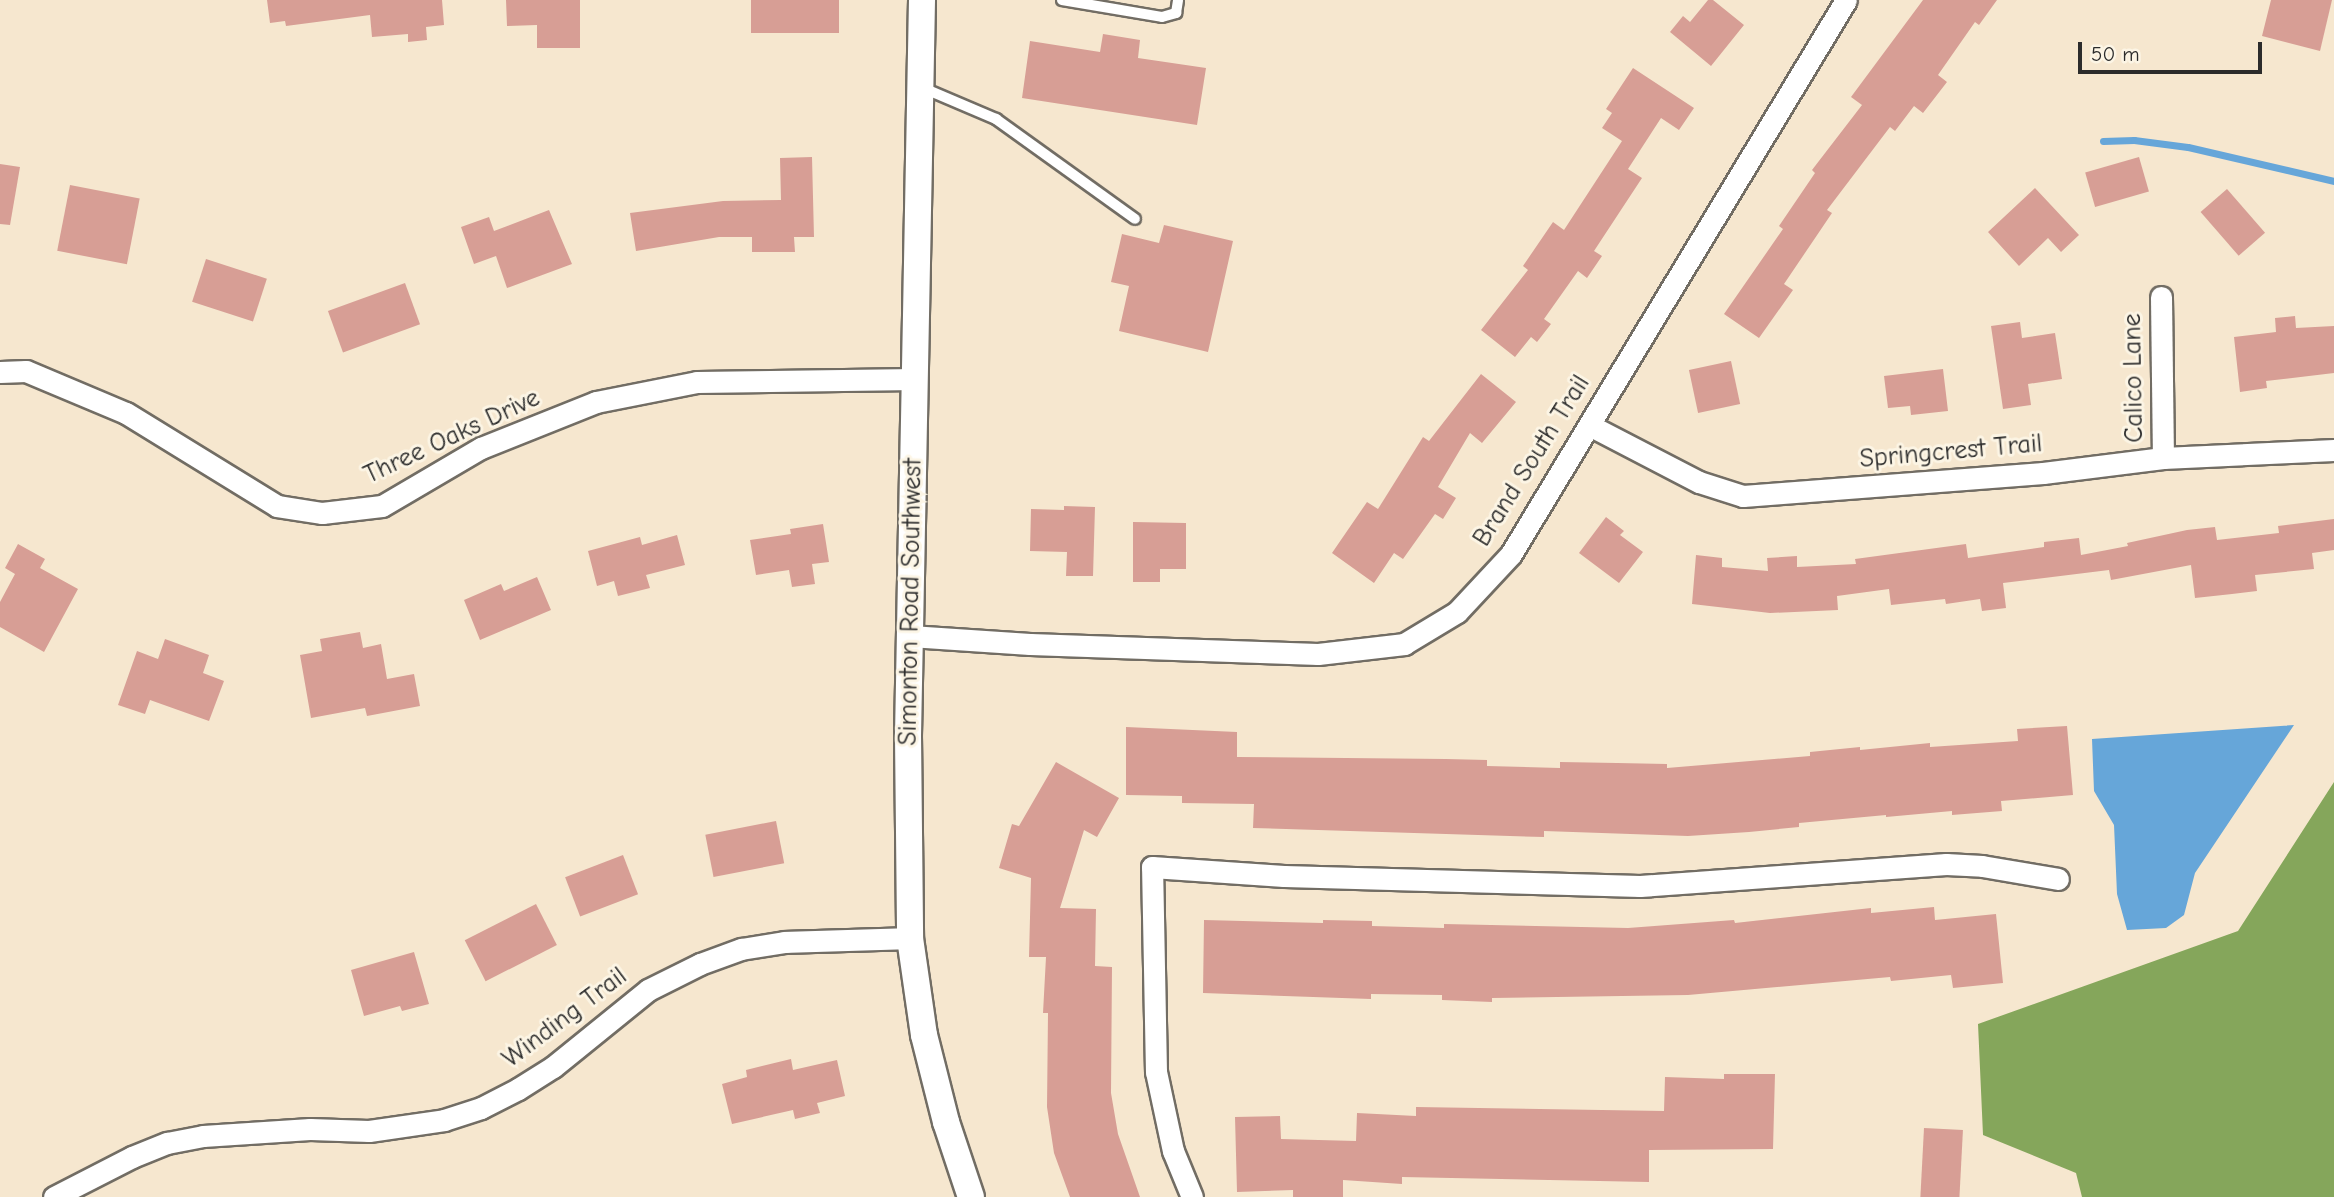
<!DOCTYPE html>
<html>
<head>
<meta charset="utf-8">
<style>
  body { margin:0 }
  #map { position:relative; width:2334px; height:1197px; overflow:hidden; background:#f6e7cf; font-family:"Comic Neue",sans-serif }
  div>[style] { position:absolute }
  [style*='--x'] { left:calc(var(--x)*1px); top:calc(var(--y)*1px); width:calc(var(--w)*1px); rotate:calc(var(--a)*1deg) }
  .forest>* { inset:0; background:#85a65b }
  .water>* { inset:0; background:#66a6d9 }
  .stream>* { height:7px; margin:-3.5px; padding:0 3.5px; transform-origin:3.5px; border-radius:3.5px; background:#66a6d9 }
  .building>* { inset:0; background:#d79e95; transform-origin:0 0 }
  .roads { filter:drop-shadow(2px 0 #726d64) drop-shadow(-2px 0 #726d64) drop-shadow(0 2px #726d64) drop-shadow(0 -2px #726d64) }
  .service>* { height:10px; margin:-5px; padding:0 5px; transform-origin:5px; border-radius:5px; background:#fff }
  .minor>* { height:21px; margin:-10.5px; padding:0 10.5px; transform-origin:10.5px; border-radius:10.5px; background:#fff }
  .tertiary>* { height:26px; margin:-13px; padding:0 13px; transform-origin:13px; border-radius:13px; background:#fff }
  span { translate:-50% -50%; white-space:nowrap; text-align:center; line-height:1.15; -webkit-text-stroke:6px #fcf5e5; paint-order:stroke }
  .street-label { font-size:26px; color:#2b2b2b }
  .scale { position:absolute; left:2078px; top:42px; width:184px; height:32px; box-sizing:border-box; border:4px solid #2b2b2b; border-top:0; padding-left:9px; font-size:21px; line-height:24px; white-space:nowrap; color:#2b2b2b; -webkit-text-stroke:5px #fcf5e5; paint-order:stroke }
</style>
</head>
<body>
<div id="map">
  <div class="forest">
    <i style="clip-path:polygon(2334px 782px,2334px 1197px,2082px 1197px,2076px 1173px,1983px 1135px,1978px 1024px,2238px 931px)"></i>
  </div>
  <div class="water">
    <i style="clip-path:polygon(2294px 725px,2195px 873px,2184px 915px,2166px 928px,2127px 930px,2117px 894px,2114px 825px,2094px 791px,2092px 739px)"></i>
  </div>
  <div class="stream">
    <i style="--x:2103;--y:141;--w:31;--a:-2"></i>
    <i style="--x:2134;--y:140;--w:54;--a:7.4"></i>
    <i style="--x:2188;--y:147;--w:150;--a:13.1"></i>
  </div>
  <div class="building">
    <i style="clip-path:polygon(267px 0,442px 0,444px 25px,426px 27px,427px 40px,408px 42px,408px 34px,372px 37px,370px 15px,286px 26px,285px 21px,270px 23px)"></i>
    <i style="clip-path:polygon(506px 0,580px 0,580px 48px,537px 48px,537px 25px,507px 26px)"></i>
    <i style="left:751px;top:0;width:88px;height:33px"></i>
    <i style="clip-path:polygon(1708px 0,1713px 0,1744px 25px,1711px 66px,1670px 32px,1683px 16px,1690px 22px)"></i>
    <i style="clip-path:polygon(1923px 0,1997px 0,1979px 25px,1975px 22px,1938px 75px,1947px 82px,1923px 113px,1914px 106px,1895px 131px,1890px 127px,1827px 210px,1832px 213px,1784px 284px,1793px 290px,1759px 338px,1724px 314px,1783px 229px,1779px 226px,1815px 173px,1812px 170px,1862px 105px,1851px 97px)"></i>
    <i style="clip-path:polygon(2271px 0,2332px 0,2320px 51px,2262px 36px)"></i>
    <i style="clip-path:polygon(1103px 34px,1140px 40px,1138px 58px,1206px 68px,1197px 125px,1022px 98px,1030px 41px,1100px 52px)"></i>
    <i style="clip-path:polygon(1633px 68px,1694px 108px,1679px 130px,1661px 118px,1628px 169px,1642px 178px,1594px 251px,1602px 256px,1587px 278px,1578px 271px,1544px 319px,1551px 324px,1537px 342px,1531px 337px,1515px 357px,1481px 330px,1528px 270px,1523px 266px,1553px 222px,1564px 230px,1622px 141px,1602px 128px,1612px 113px,1606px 109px)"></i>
    <i style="clip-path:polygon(812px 157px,814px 237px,794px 237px,795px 252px,752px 252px,752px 237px,719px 237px,636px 251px,630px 213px,723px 201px,781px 200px,780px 158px)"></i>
    <i style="left:2139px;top:157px;width:36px;height:56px;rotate:74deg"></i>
    <i style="clip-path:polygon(0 164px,20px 167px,10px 225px,0 224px)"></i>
    <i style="left:70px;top:185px;width:71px;height:67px;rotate:11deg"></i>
    <i style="clip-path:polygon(2035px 188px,2079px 235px,2061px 252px,2048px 238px,2019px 266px,1988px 232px)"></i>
    <i style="left:2227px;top:189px;width:58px;height:35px;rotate:49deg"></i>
    <i style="clip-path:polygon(549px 210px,572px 264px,507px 288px,496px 256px,474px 264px,461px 227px,489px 217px,494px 231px)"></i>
    <i style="clip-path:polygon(1164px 225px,1233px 241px,1208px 352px,1119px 331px,1129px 286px,1111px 282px,1122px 234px,1159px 243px)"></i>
    <i style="left:206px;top:259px;width:64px;height:45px;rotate:18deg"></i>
    <i style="left:405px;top:283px;width:44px;height:82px;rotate:70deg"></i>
    <i style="clip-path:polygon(2295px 316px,2296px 328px,2334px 326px,2334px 373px,2266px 381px,2267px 388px,2240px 392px,2234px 337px,2276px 332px,2275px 318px)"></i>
    <i style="clip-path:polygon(2020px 322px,2022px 338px,2055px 333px,2062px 379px,2028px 384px,2031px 405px,2003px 409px,1991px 326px)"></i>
    <i style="left:1731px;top:361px;width:44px;height:43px;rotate:78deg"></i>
    <i style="clip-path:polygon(1943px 369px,1948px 411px,1911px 415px,1910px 406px,1888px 408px,1884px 376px)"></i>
    <i style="clip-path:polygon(1481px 374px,1516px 402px,1482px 443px,1470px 433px,1438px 487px,1456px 498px,1443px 519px,1435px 514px,1403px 559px,1394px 553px,1374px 583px,1332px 553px,1367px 502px,1378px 509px,1423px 437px,1429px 441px)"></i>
    <i style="clip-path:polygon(1064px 506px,1095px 507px,1093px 576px,1066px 576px,1067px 552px,1030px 551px,1031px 509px,1064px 510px)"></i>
    <i style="clip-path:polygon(1606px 517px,1624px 531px,1620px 535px,1643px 552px,1619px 583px,1579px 553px)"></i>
    <i style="clip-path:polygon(2334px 519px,2334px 550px,2312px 553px,2314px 569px,2255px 575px,2257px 591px,2232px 594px,2195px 598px,2191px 565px,2111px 580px,2109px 570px,2003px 583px,2006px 608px,1982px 611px,1980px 599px,1946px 604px,1945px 599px,1891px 605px,1889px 589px,1837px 596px,1838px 610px,1770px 613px,1692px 604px,1696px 555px,1722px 558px,1722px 567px,1768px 571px,1767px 558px,1797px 556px,1797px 567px,1856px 564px,1855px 559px,1966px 544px,1968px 558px,2044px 547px,2044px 542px,2079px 538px,2081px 555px,2128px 546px,2127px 543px,2187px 530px,2215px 527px,2217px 540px,2279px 533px,2278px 526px)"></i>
    <i style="clip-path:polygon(1133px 522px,1186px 523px,1186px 569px,1160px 569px,1160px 582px,1133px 582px)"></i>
    <i style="clip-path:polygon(823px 524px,829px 562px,812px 564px,815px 584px,792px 587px,789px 570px,756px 575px,750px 540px,791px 534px,790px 529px)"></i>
    <i style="clip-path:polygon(677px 535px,685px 565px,646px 575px,650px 588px,618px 596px,614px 581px,597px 586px,588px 551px,640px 537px,642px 545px)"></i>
    <i style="clip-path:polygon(18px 544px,45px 559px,40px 568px,78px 589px,44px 652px,0 627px,0 602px,15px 574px,5px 568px)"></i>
    <i style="clip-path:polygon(537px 577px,551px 610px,480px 640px,464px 600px,501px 584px,504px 591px)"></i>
    <i style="clip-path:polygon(360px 632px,363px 648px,381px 644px,387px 679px,414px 674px,420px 706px,367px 716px,365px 708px,311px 718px,300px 655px,322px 651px,320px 639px)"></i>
    <i style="clip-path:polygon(165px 639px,209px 655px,203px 673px,224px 681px,209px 721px,150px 700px,145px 714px,118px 705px,137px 651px,158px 659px)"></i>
    <i style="clip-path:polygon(2067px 726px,2073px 795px,2001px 801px,2002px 811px,1952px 815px,1952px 811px,1886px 817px,1886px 815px,1799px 823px,1799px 827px,1749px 832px,1688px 836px,1544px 831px,1544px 837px,1253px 828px,1254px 804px,1182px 803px,1182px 796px,1126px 795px,1126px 727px,1237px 732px,1237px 757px,1446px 759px,1487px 760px,1487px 766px,1560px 768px,1560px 762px,1617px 763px,1667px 764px,1667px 768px,1810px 756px,1810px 752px,1860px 747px,1860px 750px,1930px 743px,1930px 747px,2018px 741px,2017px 729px)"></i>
    <i style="clip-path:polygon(1056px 762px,1119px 798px,1097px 837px,1084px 830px,1060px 908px,1096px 909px,1095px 966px,1112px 967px,1111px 1093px,1118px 1134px,1140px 1197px,1070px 1197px,1054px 1153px,1047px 1107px,1048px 1013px,1043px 1013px,1046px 957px,1029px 957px,1031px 878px,999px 868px,1012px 824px,1019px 826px)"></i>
    <i style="left:776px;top:821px;width:43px;height:72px;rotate:79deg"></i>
    <i style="left:623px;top:855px;width:42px;height:62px;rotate:69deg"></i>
    <i style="left:536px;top:904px;width:46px;height:80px;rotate:63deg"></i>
    <i style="clip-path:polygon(1934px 907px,1935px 920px,1996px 914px,2003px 983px,1953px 988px,1951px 975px,1891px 981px,1890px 977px,1688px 995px,1492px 998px,1492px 1002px,1442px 1000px,1442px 995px,1371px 994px,1371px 999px,1203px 993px,1204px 920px,1323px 923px,1323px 920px,1372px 921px,1372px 926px,1444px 928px,1444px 924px,1628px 928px,1734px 920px,1735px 923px,1871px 908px,1871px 913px)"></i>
    <i style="clip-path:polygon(414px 952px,429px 1004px,402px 1011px,400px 1006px,364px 1016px,351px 970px)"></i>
    <i style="clip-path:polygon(791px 1059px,793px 1070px,837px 1060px,845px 1096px,817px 1103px,820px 1113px,795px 1119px,793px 1110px,732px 1124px,722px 1084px,747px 1077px,746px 1070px)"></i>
    <i style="clip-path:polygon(1724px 1074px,1775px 1074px,1773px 1149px,1649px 1150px,1649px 1182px,1402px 1177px,1402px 1184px,1343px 1180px,1343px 1197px,1293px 1197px,1293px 1190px,1237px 1192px,1235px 1117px,1280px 1116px,1281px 1139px,1356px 1141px,1357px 1113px,1416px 1116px,1416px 1107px,1664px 1111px,1665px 1077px,1724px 1079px)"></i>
    <i style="left:1924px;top:1128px;width:39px;height:69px;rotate:3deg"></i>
  </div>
  <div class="roads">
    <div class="service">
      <i style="--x:1062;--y:0;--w:101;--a:9.6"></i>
      <i style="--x:1162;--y:17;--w:15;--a:-16"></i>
      <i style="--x:1176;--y:13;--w:13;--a:-81"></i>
      <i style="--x:921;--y:87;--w:82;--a:23.1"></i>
      <i style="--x:996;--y:119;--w:171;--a:35.7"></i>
    </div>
    <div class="minor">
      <i style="--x:2161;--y:297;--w:161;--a:89.3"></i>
      <i style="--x:0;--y:372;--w:26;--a:-2"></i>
      <i style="--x:26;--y:371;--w:108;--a:22.8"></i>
      <i style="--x:126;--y:413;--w:177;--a:31.6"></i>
      <i style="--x:277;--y:506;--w:46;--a:8.8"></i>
      <i style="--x:322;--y:513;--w:60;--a:-6.7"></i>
      <i style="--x:382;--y:506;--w:115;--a:-30.4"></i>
      <i style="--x:481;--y:448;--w:124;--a:-21.8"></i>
      <i style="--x:596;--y:402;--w:103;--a:-11.2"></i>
      <i style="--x:697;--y:382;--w:219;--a:-0.8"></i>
      <i style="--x:1589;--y:425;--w:124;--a:27.4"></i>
      <i style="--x:1699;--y:482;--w:46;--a:17.7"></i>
      <i style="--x:1743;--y:496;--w:301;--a:-4.4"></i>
      <i style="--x:2043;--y:473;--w:121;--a:-7.1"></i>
      <i style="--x:2163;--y:458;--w:171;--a:-2.7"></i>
      <i style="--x:910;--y:636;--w:120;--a:3.8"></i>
      <i style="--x:1030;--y:644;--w:288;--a:2"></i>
      <i style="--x:1318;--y:654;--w:87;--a:-6.6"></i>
      <i style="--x:1404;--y:644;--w:62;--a:-31.1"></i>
      <i style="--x:1457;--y:612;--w:79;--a:-47"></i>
      <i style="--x:1511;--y:554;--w:647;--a:-58.84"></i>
      <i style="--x:54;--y:1197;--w:88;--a:-27.1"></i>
      <i style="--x:132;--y:1157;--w:38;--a:-22"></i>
      <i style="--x:167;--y:1143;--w:37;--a:-11"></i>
      <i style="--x:203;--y:1136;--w:107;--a:-3.7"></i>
      <i style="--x:310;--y:1129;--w:59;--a:1.9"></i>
      <i style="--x:369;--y:1131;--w:76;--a:-8.3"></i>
      <i style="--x:444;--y:1120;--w:39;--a:-18"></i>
      <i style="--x:481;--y:1108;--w:42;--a:-27.2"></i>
      <i style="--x:518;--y:1089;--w:41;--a:-32.2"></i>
      <i style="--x:553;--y:1067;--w:122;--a:-39"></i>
      <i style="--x:648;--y:990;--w:58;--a:-26.6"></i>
      <i style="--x:700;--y:964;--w:44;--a:-20.1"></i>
      <i style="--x:741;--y:949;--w:45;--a:-9"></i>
      <i style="--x:785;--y:942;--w:125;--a:-1.8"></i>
      <i style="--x:1192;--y:1197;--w:50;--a:-112.4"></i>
      <i style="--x:1173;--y:1151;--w:81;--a:-102.1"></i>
      <i style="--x:1156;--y:1072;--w:205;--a:-91.1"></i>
      <i style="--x:1152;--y:867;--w:132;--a:3.9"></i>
      <i style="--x:1284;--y:876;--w:356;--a:1.6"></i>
      <i style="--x:1640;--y:886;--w:307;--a:-4.1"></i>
      <i style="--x:1946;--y:864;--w:36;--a:3"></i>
      <i style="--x:1982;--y:866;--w:77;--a:9.7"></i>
    </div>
    <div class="tertiary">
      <i style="--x:922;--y:0;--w:736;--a:91.09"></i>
      <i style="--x:908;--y:736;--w:202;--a:89.4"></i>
      <i style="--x:910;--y:938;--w:98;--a:81.8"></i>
      <i style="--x:924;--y:1035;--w:90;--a:75.8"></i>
      <i style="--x:946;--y:1122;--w:79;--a:71.6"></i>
    </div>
  </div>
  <div class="street-label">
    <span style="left:2134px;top:378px;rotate:-91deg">Calico Lane</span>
    <span style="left:452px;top:437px;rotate:-25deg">Three Oaks Drive</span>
    <span style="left:1951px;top:452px;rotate:-5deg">Springcrest Trail</span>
    <span style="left:1532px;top:461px;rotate:-58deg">Brand South Trail</span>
    <span style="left:911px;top:602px;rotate:-89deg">Simonton Road Southwest</span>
    <span style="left:565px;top:1018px;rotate:-37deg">Winding Trail</span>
  </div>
  <div class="scale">50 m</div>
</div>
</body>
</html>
